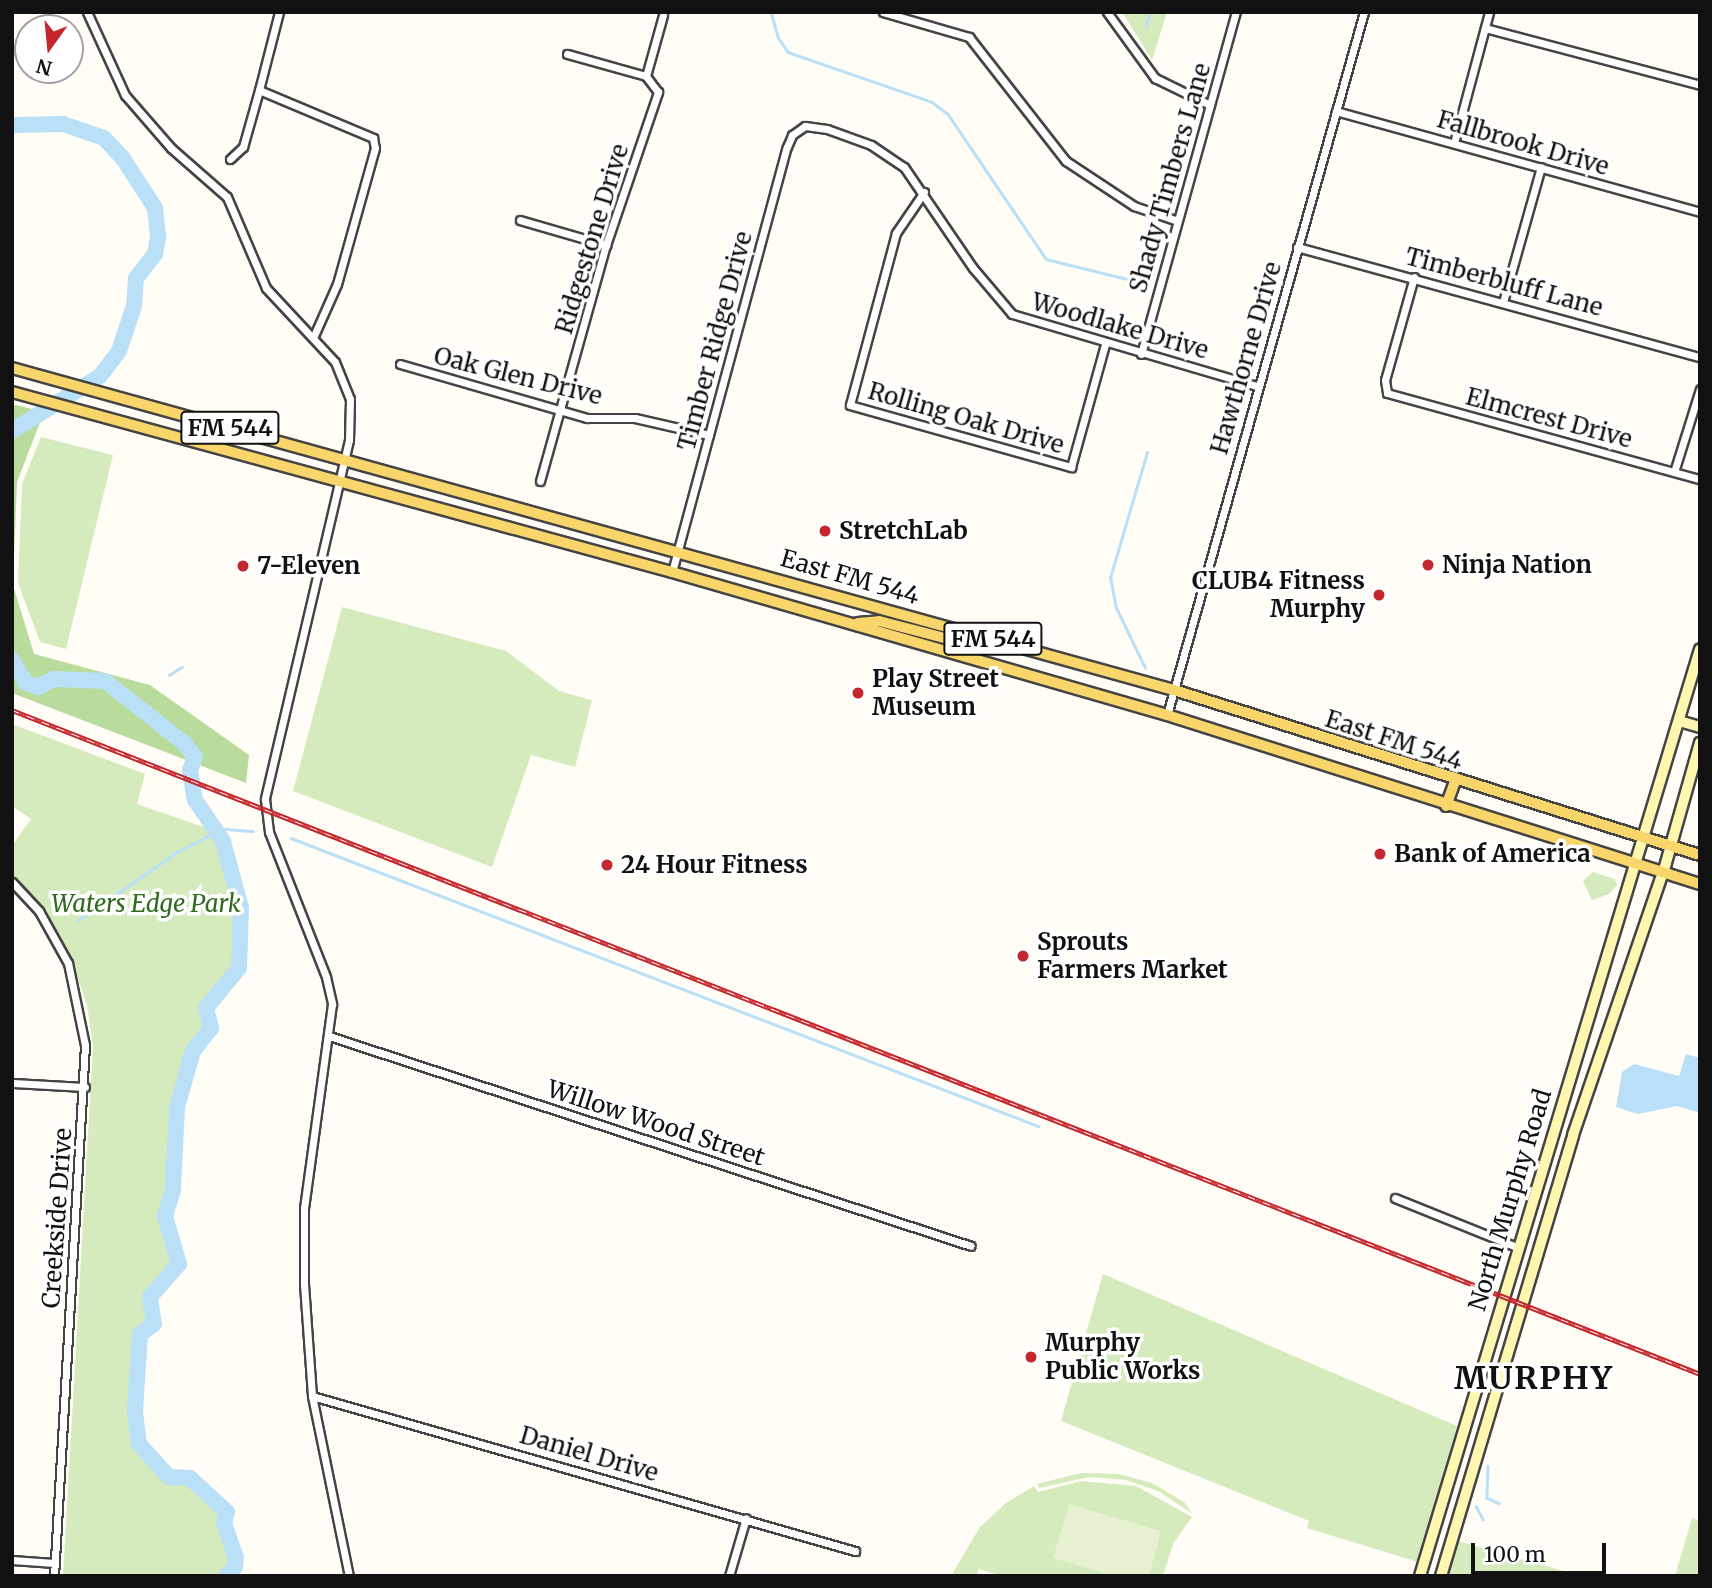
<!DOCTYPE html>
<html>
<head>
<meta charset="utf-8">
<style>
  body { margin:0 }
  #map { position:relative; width:1712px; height:1588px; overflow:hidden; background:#fffdf5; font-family:Merriweather,serif }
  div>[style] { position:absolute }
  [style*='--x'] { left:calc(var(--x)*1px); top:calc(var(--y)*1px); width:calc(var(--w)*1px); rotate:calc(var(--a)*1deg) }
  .green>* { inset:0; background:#d5ebbd }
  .forest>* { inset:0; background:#b9dc9c }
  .pitch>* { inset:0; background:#e6f2cf }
  .water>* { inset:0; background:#b9e0f7 }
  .stream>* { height:2.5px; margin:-1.25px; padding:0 1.25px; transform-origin:1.25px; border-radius:1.25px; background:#b9e0f7 }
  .river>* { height:16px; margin:-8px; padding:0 8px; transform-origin:8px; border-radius:8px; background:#b9e0f7 }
  .roads { filter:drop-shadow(2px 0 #444) drop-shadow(-2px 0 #444) drop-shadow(0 2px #444) drop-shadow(0 -2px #444) }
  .minor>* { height:7px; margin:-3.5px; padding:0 3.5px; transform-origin:3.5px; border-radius:3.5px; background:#fff }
  .secondary>* { height:10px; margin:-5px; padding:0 5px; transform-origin:5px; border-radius:5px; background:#fff6b0 }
  .primary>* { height:10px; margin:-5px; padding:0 5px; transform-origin:5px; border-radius:5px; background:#f9d66b }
  .rail>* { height:5px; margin-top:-2.5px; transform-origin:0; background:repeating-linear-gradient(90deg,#fff 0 8px,#c4262e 0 16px); box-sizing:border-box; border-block:2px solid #c4262e }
  .dots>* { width:19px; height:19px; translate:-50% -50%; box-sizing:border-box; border:4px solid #fff; border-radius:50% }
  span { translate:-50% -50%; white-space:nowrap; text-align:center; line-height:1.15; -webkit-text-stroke:7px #fff; paint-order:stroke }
  .shield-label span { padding:2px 5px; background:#fff; border:2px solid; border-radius:5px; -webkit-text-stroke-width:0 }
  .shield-label { font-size:23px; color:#111; font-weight:700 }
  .street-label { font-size:24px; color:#111 }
  .poi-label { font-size:24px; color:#111; font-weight:700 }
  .left { translate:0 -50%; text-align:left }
  .right { translate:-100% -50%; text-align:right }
  .park-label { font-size:24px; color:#2f6b1f; font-style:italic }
  .district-label { font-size:32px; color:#111; font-weight:700; letter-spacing:2px }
  .frame { position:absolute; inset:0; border:14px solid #111; pointer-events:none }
  .north { position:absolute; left:14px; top:14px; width:70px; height:70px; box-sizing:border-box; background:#fff; border:2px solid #a0a0a0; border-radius:50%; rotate:195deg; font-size:19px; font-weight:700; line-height:28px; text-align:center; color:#111 }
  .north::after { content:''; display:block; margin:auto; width:24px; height:32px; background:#c4262e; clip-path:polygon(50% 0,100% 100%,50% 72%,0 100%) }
  .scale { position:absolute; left:1471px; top:1543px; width:135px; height:32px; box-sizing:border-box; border:4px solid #111; border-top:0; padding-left:9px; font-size:21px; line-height:24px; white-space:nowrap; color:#111; -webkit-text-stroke:5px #fff; paint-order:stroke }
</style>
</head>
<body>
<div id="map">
  <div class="green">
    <i style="clip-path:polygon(1122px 12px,1167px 12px,1152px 60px)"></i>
    <i style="clip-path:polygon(41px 437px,113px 455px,66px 649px,40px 642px,18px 583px,22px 484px)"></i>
    <i style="clip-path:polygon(342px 607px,506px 651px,559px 691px,592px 700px,575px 767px,531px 755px,492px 867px,293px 791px)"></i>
    <i style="clip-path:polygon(12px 724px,145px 774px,137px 804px,218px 832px,241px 908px,239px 968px,206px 1008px,211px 1028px,193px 1051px,177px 1107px,173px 1190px,165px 1216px,179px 1264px,150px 1297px,154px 1324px,140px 1334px,135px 1412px,139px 1444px,169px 1476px,190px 1478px,227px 1512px,224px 1523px,236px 1557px,235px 1567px,226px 1576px,63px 1576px,93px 1046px,87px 1005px,71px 959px,44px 910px,12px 875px,12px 846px,31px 819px,12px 806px)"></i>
    <i style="clip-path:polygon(1593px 872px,1615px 879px,1617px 885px,1609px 894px,1592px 900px,1583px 881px)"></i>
    <i style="clip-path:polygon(1103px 1274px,1457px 1426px,1418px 1562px,1307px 1528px,1309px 1521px,1061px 1421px)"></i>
    <i style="clip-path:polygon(1081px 1473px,1119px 1474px,1152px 1483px,1184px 1502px,1193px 1514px,1158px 1491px,1126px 1480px,1089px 1477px,1039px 1488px,1037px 1484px)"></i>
    <i style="clip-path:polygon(1081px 1481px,1136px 1486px,1192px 1517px,1173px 1544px,1163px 1576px,1002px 1576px,979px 1569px,976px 1576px,951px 1576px,980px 1527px,1006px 1503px,1034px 1486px,1038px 1492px)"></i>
    <i style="clip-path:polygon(1692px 1518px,1700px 1521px,1700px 1576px,1675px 1576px)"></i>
    <i style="clip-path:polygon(1458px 1541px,1574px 1574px,1579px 1576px,1448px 1576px)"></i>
  </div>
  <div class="forest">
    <i style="clip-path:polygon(12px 404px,44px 412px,17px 482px,13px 585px,34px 654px,150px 685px,249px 755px,246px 783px,12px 693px)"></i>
  </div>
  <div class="pitch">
    <i style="clip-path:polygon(1069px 1504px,1161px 1531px,1149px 1576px,1114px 1576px,1053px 1558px)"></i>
  </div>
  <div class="water">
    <i style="clip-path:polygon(1686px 1054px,1700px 1058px,1700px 1113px,1677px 1106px,1638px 1114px,1616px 1107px,1622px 1072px,1634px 1064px,1679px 1076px)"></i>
  </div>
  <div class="stream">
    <i style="--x:771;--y:12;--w:26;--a:74"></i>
    <i style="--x:778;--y:37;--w:18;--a:56"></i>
    <i style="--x:788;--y:52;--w:152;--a:19.1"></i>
    <i style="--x:932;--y:102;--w:20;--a:37"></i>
    <i style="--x:948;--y:114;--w:175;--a:55.9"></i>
    <i style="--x:1046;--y:259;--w:101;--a:13.8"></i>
    <i style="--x:1146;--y:26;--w:15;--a:-74"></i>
    <i style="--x:1145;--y:668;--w:67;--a:-115.8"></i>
    <i style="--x:1116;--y:608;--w:31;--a:-101"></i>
    <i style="--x:1110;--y:578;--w:131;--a:-73.6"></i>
    <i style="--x:169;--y:675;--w:15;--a:-32"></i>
    <i style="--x:291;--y:838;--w:801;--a:21.08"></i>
    <i style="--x:77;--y:921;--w:121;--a:-34.6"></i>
    <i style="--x:177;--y:852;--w:37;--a:-27"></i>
    <i style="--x:210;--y:835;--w:9;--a:-54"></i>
    <i style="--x:215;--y:828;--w:38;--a:5"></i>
    <i style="--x:1488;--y:1466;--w:32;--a:92"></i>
    <i style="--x:1487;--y:1498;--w:13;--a:23"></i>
    <i style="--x:1476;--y:1506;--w:15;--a:62"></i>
  </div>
  <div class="river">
    <i style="--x:12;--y:125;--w:51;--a:-1.1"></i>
    <i style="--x:63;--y:124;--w:43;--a:18.9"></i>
    <i style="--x:104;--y:138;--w:26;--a:47"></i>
    <i style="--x:122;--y:157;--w:61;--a:57.1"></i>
    <i style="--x:155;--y:208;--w:29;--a:84"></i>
    <i style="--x:158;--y:237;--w:17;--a:100"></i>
    <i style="--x:155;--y:254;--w:31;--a:128"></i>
    <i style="--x:136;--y:278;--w:28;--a:94"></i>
    <i style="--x:134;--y:306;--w:47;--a:108.4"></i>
    <i style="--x:119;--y:351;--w:31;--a:127"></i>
    <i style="--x:100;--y:376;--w:104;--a:148"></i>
    <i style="--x:12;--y:660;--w:26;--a:59"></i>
    <i style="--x:25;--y:682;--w:14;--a:21"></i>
    <i style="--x:38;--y:687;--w:18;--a:-27"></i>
    <i style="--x:54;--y:679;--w:51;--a:2.2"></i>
    <i style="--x:105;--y:681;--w:100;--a:38.1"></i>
    <i style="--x:184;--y:743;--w:18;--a:52"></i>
    <i style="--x:195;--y:757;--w:14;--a:111"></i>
    <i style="--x:190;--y:770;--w:30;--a:81"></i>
    <i style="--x:195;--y:800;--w:50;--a:55.7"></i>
    <i style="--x:223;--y:841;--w:69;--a:75"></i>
    <i style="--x:241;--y:908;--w:60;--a:91.9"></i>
    <i style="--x:239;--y:968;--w:52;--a:129.5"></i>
    <i style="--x:206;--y:1008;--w:21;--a:76"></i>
    <i style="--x:211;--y:1028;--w:29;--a:128"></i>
    <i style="--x:193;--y:1051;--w:58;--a:105.9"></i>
    <i style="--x:177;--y:1107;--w:83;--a:92.8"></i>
    <i style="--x:173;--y:1190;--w:27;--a:107"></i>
    <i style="--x:165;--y:1216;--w:50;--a:73.7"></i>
    <i style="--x:179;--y:1264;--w:44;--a:131.3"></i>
    <i style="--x:150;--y:1297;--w:27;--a:82"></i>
    <i style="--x:154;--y:1324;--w:17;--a:144"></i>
    <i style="--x:140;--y:1334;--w:78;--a:93.7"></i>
    <i style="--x:135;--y:1412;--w:32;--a:83"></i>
    <i style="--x:139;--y:1444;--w:45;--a:47.7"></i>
    <i style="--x:169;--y:1477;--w:21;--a:3"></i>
    <i style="--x:190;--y:1478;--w:50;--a:42.6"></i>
    <i style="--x:227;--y:1512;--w:11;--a:105"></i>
    <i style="--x:224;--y:1523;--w:36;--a:71"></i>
    <i style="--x:236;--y:1557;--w:10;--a:96"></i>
    <i style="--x:235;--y:1567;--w:13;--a:135"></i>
  </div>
  <div class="roads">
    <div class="minor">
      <i style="--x:87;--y:12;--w:91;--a:65.4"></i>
      <i style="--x:125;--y:95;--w:70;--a:49"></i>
      <i style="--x:171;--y:148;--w:74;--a:41.2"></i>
      <i style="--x:227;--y:197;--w:99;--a:66.8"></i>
      <i style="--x:266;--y:288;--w:101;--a:47"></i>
      <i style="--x:335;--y:362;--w:40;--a:68"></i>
      <i style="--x:350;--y:399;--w:41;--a:91.4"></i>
      <i style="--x:349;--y:440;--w:369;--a:103.2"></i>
      <i style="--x:265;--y:799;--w:33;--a:83"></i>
      <i style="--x:269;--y:832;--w:156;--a:68.5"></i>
      <i style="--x:326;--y:977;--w:28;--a:77"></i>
      <i style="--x:332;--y:1004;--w:206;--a:97.8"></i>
      <i style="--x:304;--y:1208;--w:76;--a:90"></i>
      <i style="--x:304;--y:1284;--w:112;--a:85.9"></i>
      <i style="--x:312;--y:1396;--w:184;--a:78.4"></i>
      <i style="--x:883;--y:12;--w:90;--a:16.2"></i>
      <i style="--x:969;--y:37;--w:157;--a:52"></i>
      <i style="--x:1066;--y:161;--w:82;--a:33.5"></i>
      <i style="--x:1134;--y:206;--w:46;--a:18.8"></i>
      <i style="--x:1107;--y:12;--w:82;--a:54"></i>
      <i style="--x:1155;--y:78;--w:61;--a:26.1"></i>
      <i style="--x:1485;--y:28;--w:222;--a:14.8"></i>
      <i style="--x:646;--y:76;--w:63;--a:-74.4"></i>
      <i style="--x:259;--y:90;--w:81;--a:-75.6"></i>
      <i style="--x:1336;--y:111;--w:378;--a:15.5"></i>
      <i style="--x:1454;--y:143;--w:136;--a:-75"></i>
      <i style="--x:230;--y:159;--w:18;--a:-43"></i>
      <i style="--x:243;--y:147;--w:59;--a:-74.3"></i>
      <i style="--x:259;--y:90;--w:124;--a:22.8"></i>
      <i style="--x:373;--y:138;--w:10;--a:79"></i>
      <i style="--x:375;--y:148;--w:141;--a:105.6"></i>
      <i style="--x:337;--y:284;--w:59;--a:114"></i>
      <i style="--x:924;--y:192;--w:50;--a:124.3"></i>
      <i style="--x:896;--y:233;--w:178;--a:105"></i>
      <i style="--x:850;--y:405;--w:230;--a:15.7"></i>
      <i style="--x:1071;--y:467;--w:128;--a:-74.5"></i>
      <i style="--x:520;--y:220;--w:90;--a:16.2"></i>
      <i style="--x:1297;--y:247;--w:418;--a:15.3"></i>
      <i style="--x:1414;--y:277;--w:107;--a:105.7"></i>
      <i style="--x:1385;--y:380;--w:13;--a:81"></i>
      <i style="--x:1387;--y:393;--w:325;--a:15.4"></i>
      <i style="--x:1503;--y:302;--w:140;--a:-74.3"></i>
      <i style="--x:1141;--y:354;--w:355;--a:-74.5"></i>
      <i style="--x:400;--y:364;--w:195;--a:16.1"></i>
      <i style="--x:587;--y:418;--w:48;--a:0"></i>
      <i style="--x:635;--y:418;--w:76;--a:12.9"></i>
      <i style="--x:1674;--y:472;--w:87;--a:-72.6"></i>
      <i style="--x:540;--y:481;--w:245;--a:-74.4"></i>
      <i style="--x:606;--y:245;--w:162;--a:-71.2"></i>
      <i style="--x:658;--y:92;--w:20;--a:-127"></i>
      <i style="--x:646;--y:76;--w:82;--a:-164.4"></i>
      <i style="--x:672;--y:572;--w:440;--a:-74.9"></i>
      <i style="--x:787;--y:147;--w:13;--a:-67"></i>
      <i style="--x:792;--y:135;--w:16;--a:-35"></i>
      <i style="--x:805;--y:126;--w:22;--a:8"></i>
      <i style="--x:827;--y:129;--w:47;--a:20"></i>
      <i style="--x:871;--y:145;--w:40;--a:34"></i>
      <i style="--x:904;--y:167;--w:122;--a:55.7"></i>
      <i style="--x:973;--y:268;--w:60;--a:49.7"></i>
      <i style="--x:1012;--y:314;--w:255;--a:16.4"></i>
      <i style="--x:1167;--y:715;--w:730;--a:-74.35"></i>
      <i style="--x:12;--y:882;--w:40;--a:47"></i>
      <i style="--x:39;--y:911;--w:60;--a:60.9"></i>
      <i style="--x:68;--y:963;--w:84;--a:78.3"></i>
      <i style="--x:85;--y:1045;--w:532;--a:93.34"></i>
      <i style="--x:329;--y:1036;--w:675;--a:18.11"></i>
      <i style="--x:12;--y:1083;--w:73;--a:3.1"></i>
      <i style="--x:1395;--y:1198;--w:131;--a:21.9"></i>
      <i style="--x:312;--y:1396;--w:565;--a:15.93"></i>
      <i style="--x:12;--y:1560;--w:42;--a:4.1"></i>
      <i style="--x:729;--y:1576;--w:60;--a:-73.7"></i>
    </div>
    <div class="secondary">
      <i style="--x:1679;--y:721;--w:22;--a:16"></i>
      <i style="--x:1420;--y:1576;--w:968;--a:-73.19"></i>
      <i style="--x:1441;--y:1576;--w:460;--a:-73.3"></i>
      <i style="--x:1573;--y:1135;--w:287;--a:-71.1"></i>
      <i style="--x:1666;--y:863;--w:125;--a:-74.2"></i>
    </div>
    <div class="primary">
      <i style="--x:12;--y:368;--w:1206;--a:15.49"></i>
      <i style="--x:1174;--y:690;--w:551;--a:17.42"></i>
      <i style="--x:12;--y:392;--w:684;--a:15.26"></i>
      <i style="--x:672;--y:572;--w:515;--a:16.11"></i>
      <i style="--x:1167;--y:715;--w:559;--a:17.59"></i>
      <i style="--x:858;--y:623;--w:21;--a:-5"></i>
      <i style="--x:879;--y:621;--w:100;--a:14.5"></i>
      <i style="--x:976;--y:646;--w:12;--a:-70"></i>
      <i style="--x:1446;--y:806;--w:27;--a:-70"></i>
    </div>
  </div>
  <div class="rail">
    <i style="--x:12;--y:710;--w:1814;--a:21.47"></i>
  </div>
  <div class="dots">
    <i style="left:825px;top:531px;background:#c4262e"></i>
    <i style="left:1428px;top:565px;background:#c4262e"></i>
    <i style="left:243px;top:566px;background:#c4262e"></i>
    <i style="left:1379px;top:595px;background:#c4262e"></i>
    <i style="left:858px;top:693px;background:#c4262e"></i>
    <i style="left:1380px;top:854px;background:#c4262e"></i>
    <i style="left:607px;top:865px;background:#c4262e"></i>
    <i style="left:1023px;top:956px;background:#c4262e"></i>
    <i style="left:1031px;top:1357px;background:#c4262e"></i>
  </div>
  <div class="shield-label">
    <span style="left:230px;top:428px">FM 544</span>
    <span style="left:993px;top:639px">FM 544</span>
  </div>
  <div class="street-label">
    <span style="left:1523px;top:143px;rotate:16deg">Fallbrook Drive</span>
    <span style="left:1170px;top:178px;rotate:-74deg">Shady Timbers Lane</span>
    <span style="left:592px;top:239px;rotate:-73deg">Ridgestone Drive</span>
    <span style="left:1504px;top:282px;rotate:15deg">Timberbluff Lane</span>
    <span style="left:1120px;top:326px;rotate:16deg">Woodlake Drive</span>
    <span style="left:715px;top:341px;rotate:-75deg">Timber Ridge Drive</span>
    <span style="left:1246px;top:358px;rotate:-74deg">Hawthorne Drive</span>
    <span style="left:518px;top:376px;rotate:14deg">Oak Glen Drive</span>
    <span style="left:966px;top:418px;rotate:16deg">Rolling Oak Drive</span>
    <span style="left:1549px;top:418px;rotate:15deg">Elmcrest Drive</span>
    <span style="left:850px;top:577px;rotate:16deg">East FM 544</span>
    <span style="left:1394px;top:740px;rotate:18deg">East FM 544</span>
    <span style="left:656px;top:1123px;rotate:18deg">Willow Wood Street</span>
    <span style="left:1510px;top:1200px;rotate:-73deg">North Murphy Road</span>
    <span style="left:57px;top:1218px;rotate:-86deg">Creekside Drive</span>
    <span style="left:589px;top:1454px;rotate:16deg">Daniel Drive</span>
  </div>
  <div class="poi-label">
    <span class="left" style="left:839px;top:531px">StretchLab</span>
    <span class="left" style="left:1442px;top:565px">Ninja Nation</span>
    <span class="left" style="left:257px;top:566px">7-Eleven</span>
    <span class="right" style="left:1365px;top:595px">CLUB4 Fitness<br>Murphy</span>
    <span class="left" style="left:872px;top:693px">Play Street<br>Museum</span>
    <span class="left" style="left:1394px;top:854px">Bank of America</span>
    <span class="left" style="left:621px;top:865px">24 Hour Fitness</span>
    <span class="left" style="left:1037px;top:956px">Sprouts<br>Farmers Market</span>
    <span class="left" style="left:1045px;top:1357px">Murphy<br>Public Works</span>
  </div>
  <div class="park-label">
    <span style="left:146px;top:904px">Waters Edge Park</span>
  </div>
  <div class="district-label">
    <span style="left:1534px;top:1378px">MURPHY</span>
  </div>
  <div class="frame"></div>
  <div class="north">N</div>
  <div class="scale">100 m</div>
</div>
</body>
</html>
